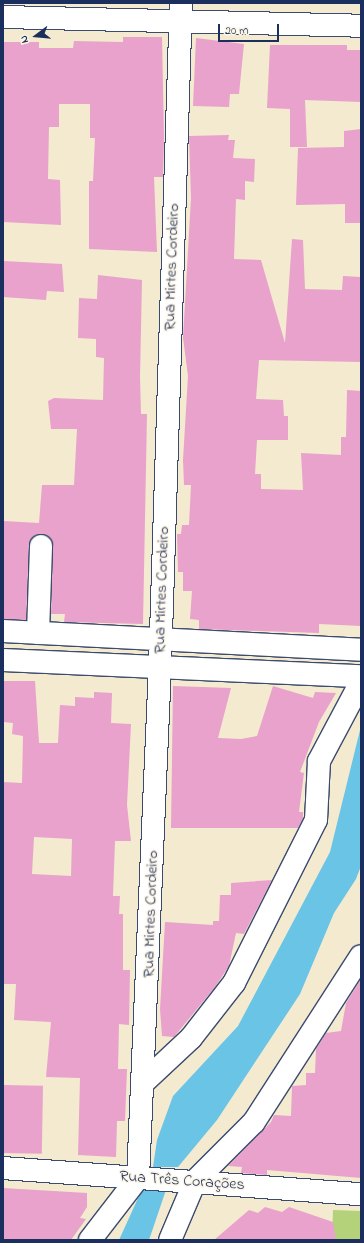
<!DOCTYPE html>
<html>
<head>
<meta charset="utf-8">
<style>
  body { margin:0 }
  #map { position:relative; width:364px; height:1243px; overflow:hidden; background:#f3ead0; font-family:"Indie Flower",sans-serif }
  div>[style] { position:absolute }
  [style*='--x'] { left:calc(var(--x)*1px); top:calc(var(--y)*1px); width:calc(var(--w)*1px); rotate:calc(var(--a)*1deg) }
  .green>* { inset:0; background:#b3d279; transform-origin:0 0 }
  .water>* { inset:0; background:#69c4e6 }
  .building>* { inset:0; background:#e8a2cc; transform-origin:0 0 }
  .roads { filter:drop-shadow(1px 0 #3b4b6f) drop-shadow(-1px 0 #3b4b6f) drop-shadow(0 1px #3b4b6f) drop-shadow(0 -1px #3b4b6f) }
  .minor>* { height:22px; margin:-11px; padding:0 11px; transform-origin:11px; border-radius:11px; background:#fff }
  span { translate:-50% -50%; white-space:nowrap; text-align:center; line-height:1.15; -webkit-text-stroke:3px #fcf5e5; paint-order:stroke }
  .street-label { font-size:16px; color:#1b2f5e }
  .frame { position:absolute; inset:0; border:4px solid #1b2f5e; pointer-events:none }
  .north { position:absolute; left:16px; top:16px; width:40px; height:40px; -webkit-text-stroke:3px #fcf5e5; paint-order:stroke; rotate:254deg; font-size:11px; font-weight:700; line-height:16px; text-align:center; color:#1b2f5e }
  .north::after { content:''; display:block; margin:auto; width:14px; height:18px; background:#1b2f5e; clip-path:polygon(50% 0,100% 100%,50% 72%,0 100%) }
  .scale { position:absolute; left:218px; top:24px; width:61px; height:18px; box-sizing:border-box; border:2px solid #1b2f5e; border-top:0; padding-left:5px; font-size:12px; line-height:14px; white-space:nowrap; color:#1b2f5e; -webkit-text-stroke:3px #fcf5e5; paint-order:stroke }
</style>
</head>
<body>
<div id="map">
  <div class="green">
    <i style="left:333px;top:1210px;width:28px;height:30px;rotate:2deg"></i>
  </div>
  <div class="water">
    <i style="clip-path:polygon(361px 726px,361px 866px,356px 879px,334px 913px,300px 994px,217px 1120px,178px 1167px,153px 1167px,157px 1140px,173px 1096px,238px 1026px,330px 852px)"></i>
    <i style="clip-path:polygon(168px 1184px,149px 1240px,119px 1240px,144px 1185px)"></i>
  </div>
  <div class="building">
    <i style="clip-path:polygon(123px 37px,162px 37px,164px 137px,163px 177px,154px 177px,157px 252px,89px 249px,89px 181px,93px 181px,95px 138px,90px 138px,90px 104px,59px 104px,59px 127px,49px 127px,48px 179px,60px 180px,61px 225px,3px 222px,3px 42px,39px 42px,39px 48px,73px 48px,74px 41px,123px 42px)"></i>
    <i style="clip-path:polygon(196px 38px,244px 44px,239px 94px,230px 94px,229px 107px,193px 106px)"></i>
    <i style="clip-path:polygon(270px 45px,347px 45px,347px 50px,361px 50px,361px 102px,305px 100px,307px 147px,290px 147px,290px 109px,267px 108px)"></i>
    <i style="clip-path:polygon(361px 129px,361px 223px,345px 223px,345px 204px,296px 205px,298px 148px,344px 147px,344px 131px)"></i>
    <i style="clip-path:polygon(229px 135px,228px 140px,235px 140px,233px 158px,255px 159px,254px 182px,245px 181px,245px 200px,236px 199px,234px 259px,261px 260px,285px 343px,292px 239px,303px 240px,305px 289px,342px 290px,343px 276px,361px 277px,361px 362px,259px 360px,256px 399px,283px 400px,284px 416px,288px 416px,288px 440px,257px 440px,255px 474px,261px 474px,261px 489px,303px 490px,301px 453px,341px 455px,341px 437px,346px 437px,347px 390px,361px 391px,361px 626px,319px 624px,319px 633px,199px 629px,199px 620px,190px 619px,192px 591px,183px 591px,183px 572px,178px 572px,177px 534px,181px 534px,182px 525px,189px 525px,191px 485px,184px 485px,183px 460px,188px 376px,183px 338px,191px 198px,189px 136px)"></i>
    <i style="clip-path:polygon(3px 261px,62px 264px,64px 292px,47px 291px,46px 300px,3px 297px)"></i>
    <i style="clip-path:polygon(98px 275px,142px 280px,140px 377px,141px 414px,147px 414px,143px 624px,64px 622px,65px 614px,51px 614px,53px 546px,52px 540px,42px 534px,35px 535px,29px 545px,26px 620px,3px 619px,3px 521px,39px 523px,42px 485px,74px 485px,77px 429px,51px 429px,48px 401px,54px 398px,103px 400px,104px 358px,96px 357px,96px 339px,78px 338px,79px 298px,97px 299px)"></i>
    <i style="clip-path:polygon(evenodd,3px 681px,35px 681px,39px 743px,58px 743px,60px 705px,75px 706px,75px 697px,94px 698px,94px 692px,112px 693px,111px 723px,131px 724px,127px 805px,131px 841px,115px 841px,113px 896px,120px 896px,119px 914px,123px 914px,123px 970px,130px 970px,129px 1025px,119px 1024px,118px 1069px,127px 1069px,125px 1121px,117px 1121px,116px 1157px,78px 1155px,80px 1078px,46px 1077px,51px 1022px,14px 1020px,16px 984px,3px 984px,3px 782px,22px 783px,23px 736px,12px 734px,13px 723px,3px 722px,3px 681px,34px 837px,72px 839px,71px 876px,32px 874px,34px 837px)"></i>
    <i style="clip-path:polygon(173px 686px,231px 688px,218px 738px,241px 739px,257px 736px,273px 686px,313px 698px,315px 692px,336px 693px,319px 722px,300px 772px,304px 773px,299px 812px,303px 812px,303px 819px,298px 828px,171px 828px)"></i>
    <i style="clip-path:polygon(272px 880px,244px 934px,236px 933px,229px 966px,215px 987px,174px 1037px,162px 1036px,160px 1009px,165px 922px,213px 925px,213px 921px,219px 921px,220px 895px,231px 895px,231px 883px)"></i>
    <i style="clip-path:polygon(361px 979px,361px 1178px,267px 1170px,267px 1175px,241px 1173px,242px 1167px,228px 1166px,271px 1122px,274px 1115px,291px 1116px,292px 1086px,306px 1085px,306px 1073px,315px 1073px,316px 1049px,326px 1033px,341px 1031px,346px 1003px)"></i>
    <i style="left:3px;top:1085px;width:40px;height:68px;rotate:1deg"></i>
    <i style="clip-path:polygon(3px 1188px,87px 1193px,87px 1207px,80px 1218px,86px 1219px,71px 1240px,3px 1240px)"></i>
    <i style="clip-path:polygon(265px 1207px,282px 1212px,289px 1207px,333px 1222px,336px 1240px,214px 1240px,249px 1210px,258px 1213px)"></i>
  </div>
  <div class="roads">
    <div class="minor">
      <i style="--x:3;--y:17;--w:358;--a:1.4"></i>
      <i style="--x:3;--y:631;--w:359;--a:3"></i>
      <i style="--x:38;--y:633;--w:87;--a:-88"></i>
      <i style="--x:3;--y:660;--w:358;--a:2.6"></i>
      <i style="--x:145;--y:1081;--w:63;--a:-43.1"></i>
      <i style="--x:191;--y:1038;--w:70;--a:-52"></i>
      <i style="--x:234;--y:983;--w:182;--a:-63.3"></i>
      <i style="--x:316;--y:820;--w:59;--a:-87.1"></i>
      <i style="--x:319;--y:761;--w:89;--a:-62"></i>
      <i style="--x:3;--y:1168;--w:359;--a:4.2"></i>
      <i style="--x:90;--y:1240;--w:78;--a:-52.3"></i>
      <i style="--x:138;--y:1178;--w:512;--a:-87.54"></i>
      <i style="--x:160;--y:666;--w:663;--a:-88.19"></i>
      <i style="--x:170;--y:1240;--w:64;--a:-67"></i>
      <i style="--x:195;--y:1181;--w:83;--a:-45"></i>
      <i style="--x:254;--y:1122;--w:197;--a:-57.2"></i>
    </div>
  </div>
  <div class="street-label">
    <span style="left:172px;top:267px;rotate:-88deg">Rua Mirtes Cordeiro</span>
    <span style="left:162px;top:590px;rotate:-88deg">Rua Mirtes Cordeiro</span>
    <span style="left:151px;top:914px;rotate:-88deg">Rua Mirtes Cordeiro</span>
    <span style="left:182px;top:1181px;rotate:4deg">Rua Três Corações</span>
  </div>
  <div class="frame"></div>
  <div class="north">N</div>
  <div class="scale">20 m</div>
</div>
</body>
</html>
